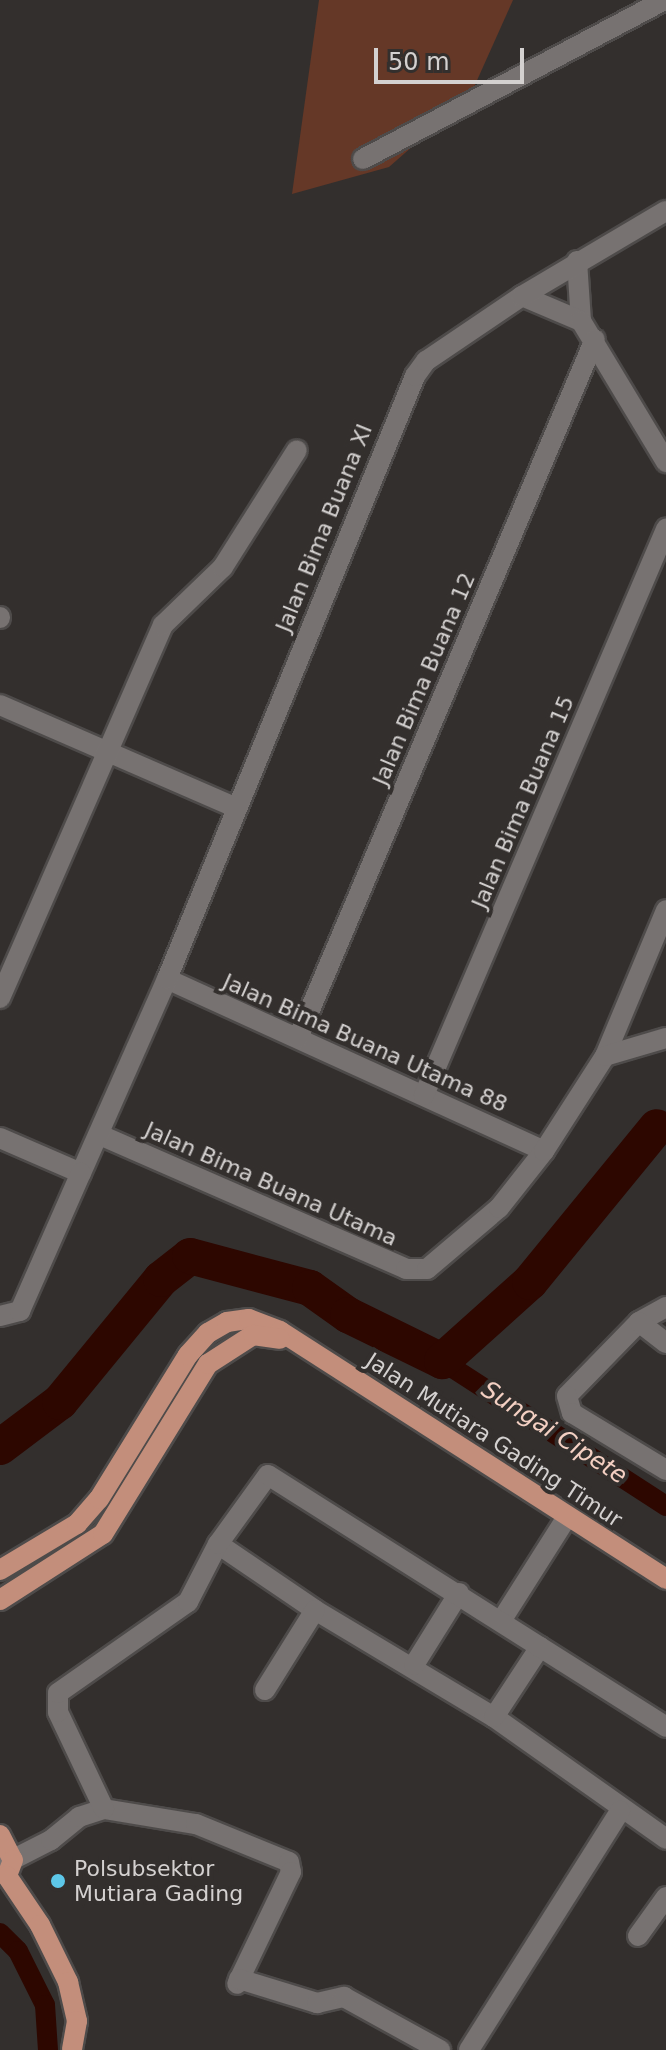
<!DOCTYPE html>
<html>
<head>
<meta charset="utf-8">
<style>
  body { margin:0 }
  #map { position:relative; width:666px; height:2050px; overflow:hidden; background:#332f2d; font-family:"DejaVu Sans",sans-serif }
  div>[style] { position:absolute }
  [style*='--x'] { left:calc(var(--x)*1px); top:calc(var(--y)*1px); width:calc(var(--w)*1px); rotate:calc(var(--a)*1deg) }
  .green>* { inset:0; background:#653827 }
  .stream>* { height:6px; margin:-3px; padding:0 3px; transform-origin:3px; border-radius:3px; background:#2d0700 }
  .canal>* { height:20px; margin:-10px; padding:0 10px; transform-origin:10px; border-radius:10px; background:#2d0700 }
  .river>* { height:36px; margin:-18px; padding:0 18px; transform-origin:18px; border-radius:18px; background:#2d0700 }
  .roads { filter:drop-shadow(2px 0 #4e4b4a) drop-shadow(-2px 0 #4e4b4a) drop-shadow(0 2px #4e4b4a) drop-shadow(0 -2px #4e4b4a) }
  .minor>* { height:20px; margin:-10px; padding:0 10px; transform-origin:10px; border-radius:10px; background:#777271 }
  .major>* { height:20px; margin:-10px; padding:0 10px; transform-origin:10px; border-radius:10px; background:#c38e7b }
  .dots>* { width:22px; height:22px; translate:-50% -50%; box-sizing:border-box; border:4px solid #332f2d; border-radius:50% }
  span { translate:-50% -50%; white-space:nowrap; text-align:center; line-height:1.15; -webkit-text-stroke:8px #332f2d; paint-order:stroke }
  .street-label { font-size:22px; color:#d4d1d0 }
  .poi-label { font-size:22px; color:#d4d1d0 }
  .left { translate:0 -50%; text-align:left }
  .water-label { font-size:24px; color:#f4d0c3; font-style:italic }
  .scale { position:absolute; left:374px; top:48px; width:150px; height:36px; box-sizing:border-box; border:4px solid #d4d1d0; border-top:0; padding-left:10px; font-size:24px; line-height:28px; white-space:nowrap; color:#d4d1d0; -webkit-text-stroke:6px #332f2d; paint-order:stroke }
</style>
</head>
<body>
<div id="map">
  <div class="green">
    <i style="clip-path:polygon(319px 0,513px 0,470px 96px,389px 167px,292px 194px)"></i>
  </div>
  <div class="stream">
    <i style="--x:657;--y:1127;--w:12;--a:-42"></i>
  </div>
  <div class="canal">
    <i style="--x:442;--y:1361;--w:267;--a:32.9"></i>
    <i style="--x:0;--y:1933;--w:25;--a:45"></i>
    <i style="--x:18;--y:1951;--w:60;--a:63.4"></i>
    <i style="--x:45;--y:2005;--w:45;--a:86.2"></i>
  </div>
  <div class="river">
    <i style="--x:0;--y:1447;--w:75;--a:-36.9"></i>
    <i style="--x:60;--y:1402;--w:159;--a:-50.6"></i>
    <i style="--x:161;--y:1279;--w:37;--a:-38"></i>
    <i style="--x:190;--y:1256;--w:124;--a:14.9"></i>
    <i style="--x:310;--y:1288;--w:47;--a:35.4"></i>
    <i style="--x:348;--y:1315;--w:105;--a:26.1"></i>
    <i style="--x:442;--y:1361;--w:118;--a:-41.9"></i>
    <i style="--x:530;--y:1282;--w:200;--a:-50.7"></i>
  </div>
  <div class="roads">
    <div class="minor">
      <i style="--x:363;--y:159;--w:341;--a:-27.8"></i>
      <i style="--x:577;--y:261;--w:60;--a:86.2"></i>
      <i style="--x:522;--y:296;--w:64;--a:23"></i>
      <i style="--x:581;--y:321;--w:165;--a:58.9"></i>
      <i style="--x:0;--y:618;--w:1;--a:-90"></i>
      <i style="--x:0;--y:705;--w:256;--a:23.5"></i>
      <i style="--x:167;--y:979;--w:414;--a:24.5"></i>
      <i style="--x:0;--y:998;--w:407;--a:-66.4"></i>
      <i style="--x:163;--y:625;--w:83;--a:-44"></i>
      <i style="--x:223;--y:567;--w:138;--a:-57.7"></i>
      <i style="--x:298;--y:1038;--w:759;--a:-66.98"></i>
      <i style="--x:605;--y:1056;--w:158;--a:-67.3"></i>
      <i style="--x:424;--y:1095;--w:616;--a:-66.85"></i>
      <i style="--x:100;--y:1135;--w:334;--a:23.6"></i>
      <i style="--x:406;--y:1269;--w:21;--a:0"></i>
      <i style="--x:427;--y:1269;--w:94;--a:-40.3"></i>
      <i style="--x:499;--y:1208;--w:73;--a:-51.7"></i>
      <i style="--x:544;--y:1151;--w:113;--a:-57.3"></i>
      <i style="--x:605;--y:1056;--w:64;--a:-16.4"></i>
      <i style="--x:0;--y:1138;--w:88;--a:23.4"></i>
      <i style="--x:81;--y:1173;--w:212;--a:-66.1"></i>
      <i style="--x:167;--y:979;--w:652;--a:-67.64"></i>
      <i style="--x:415;--y:376;--w:19;--a:-54"></i>
      <i style="--x:426;--y:361;--w:116;--a:-34.1"></i>
      <i style="--x:522;--y:296;--w:167;--a:-30.6"></i>
      <i style="--x:666;--y:1307;--w:31;--a:151"></i>
      <i style="--x:639;--y:1322;--w:103;--a:134.2"></i>
      <i style="--x:567;--y:1396;--w:18;--a:74"></i>
      <i style="--x:572;--y:1413;--w:110;--a:31.2"></i>
      <i style="--x:0;--y:1316;--w:21;--a:-14"></i>
      <i style="--x:20;--y:1311;--w:151;--a:-66.2"></i>
      <i style="--x:639;--y:1322;--w:34;--a:38"></i>
      <i style="--x:218;--y:1544;--w:117;--a:34.2"></i>
      <i style="--x:315;--y:1610;--w:209;--a:30.9"></i>
      <i style="--x:494;--y:1717;--w:211;--a:35.3"></i>
      <i style="--x:501;--y:1621;--w:123;--a:-57.6"></i>
      <i style="--x:414;--y:1665;--w:85;--a:-58"></i>
      <i style="--x:265;--y:1690;--w:94;--a:-58"></i>
      <i style="--x:494;--y:1717;--w:84;--a:-56.7"></i>
      <i style="--x:104;--y:1809;--w:93;--a:9.3"></i>
      <i style="--x:196;--y:1824;--w:100;--a:22.2"></i>
      <i style="--x:289;--y:1862;--w:10;--a:79"></i>
      <i style="--x:291;--y:1872;--w:124;--a:115.7"></i>
      <i style="--x:0;--y:1866;--w:57;--a:-27"></i>
      <i style="--x:51;--y:1840;--w:36;--a:-39"></i>
      <i style="--x:79;--y:1817;--w:26;--a:-18"></i>
      <i style="--x:104;--y:1809;--w:107;--a:-115.4"></i>
      <i style="--x:58;--y:1712;--w:19;--a:-90"></i>
      <i style="--x:58;--y:1693;--w:159;--a:-35"></i>
      <i style="--x:188;--y:1602;--w:65;--a:-62.7"></i>
      <i style="--x:218;--y:1544;--w:85;--a:-54.1"></i>
      <i style="--x:268;--y:1475;--w:471;--a:32.3"></i>
      <i style="--x:638;--y:1936;--w:48;--a:-54.3"></i>
      <i style="--x:239;--y:1979;--w:82;--a:17.1"></i>
      <i style="--x:317;--y:2003;--w:28;--a:-13"></i>
      <i style="--x:344;--y:1997;--w:110;--a:28.9"></i>
      <i style="--x:469;--y:2050;--w:283;--a:-57.7"></i>
    </div>
    <div class="major">
      <i style="--x:0;--y:1570;--w:90;--a:-30.9"></i>
      <i style="--x:77;--y:1524;--w:33;--a:-49"></i>
      <i style="--x:99;--y:1499;--w:169;--a:-58.3"></i>
      <i style="--x:188;--y:1355;--w:30;--a:-48"></i>
      <i style="--x:208;--y:1333;--w:22;--a:-30"></i>
      <i style="--x:227;--y:1322;--w:22;--a:-8"></i>
      <i style="--x:249;--y:1319;--w:33;--a:21"></i>
      <i style="--x:280;--y:1331;--w:459;--a:32.7"></i>
      <i style="--x:0;--y:1600;--w:122;--a:-32.7"></i>
      <i style="--x:103;--y:1534;--w:200;--a:-58.3"></i>
      <i style="--x:208;--y:1364;--w:54;--a:-32.8"></i>
      <i style="--x:253;--y:1335;--w:27;--a:8"></i>
      <i style="--x:0;--y:1835;--w:28;--a:63"></i>
      <i style="--x:13;--y:1860;--w:17;--a:111"></i>
      <i style="--x:7;--y:1876;--w:59;--a:56"></i>
      <i style="--x:40;--y:1925;--w:64;--a:63.8"></i>
      <i style="--x:68;--y:1982;--w:40;--a:77"></i>
      <i style="--x:77;--y:2021;--w:29;--a:100"></i>
    </div>
  </div>
  <div class="dots">
    <i style="left:58px;top:1881px;background:#5dc7e8"></i>
  </div>
  <div class="street-label">
    <span style="left:324px;top:528px;rotate:-68deg">Jalan Bima Buana XI</span>
    <span style="left:424px;top:679px;rotate:-67deg">Jalan Bima Buana 12</span>
    <span style="left:523px;top:802px;rotate:-67deg">Jalan Bima Buana 15</span>
    <span style="left:365px;top:1043px;rotate:24deg">Jalan Bima Buana Utama 88</span>
    <span style="left:271px;top:1184px;rotate:24deg">Jalan Bima Buana Utama</span>
    <span style="left:494px;top:1440px;rotate:33deg">Jalan Mutiara Gading Timur</span>
  </div>
  <div class="poi-label">
    <span class="left" style="left:74px;top:1881px">Polsubsektor<br>Mutiara Gading</span>
  </div>
  <div class="water-label">
    <span style="left:554px;top:1433px;rotate:33deg">Sungai Cipete</span>
  </div>
  <div class="scale">50 m</div>
</div>
</body>
</html>
